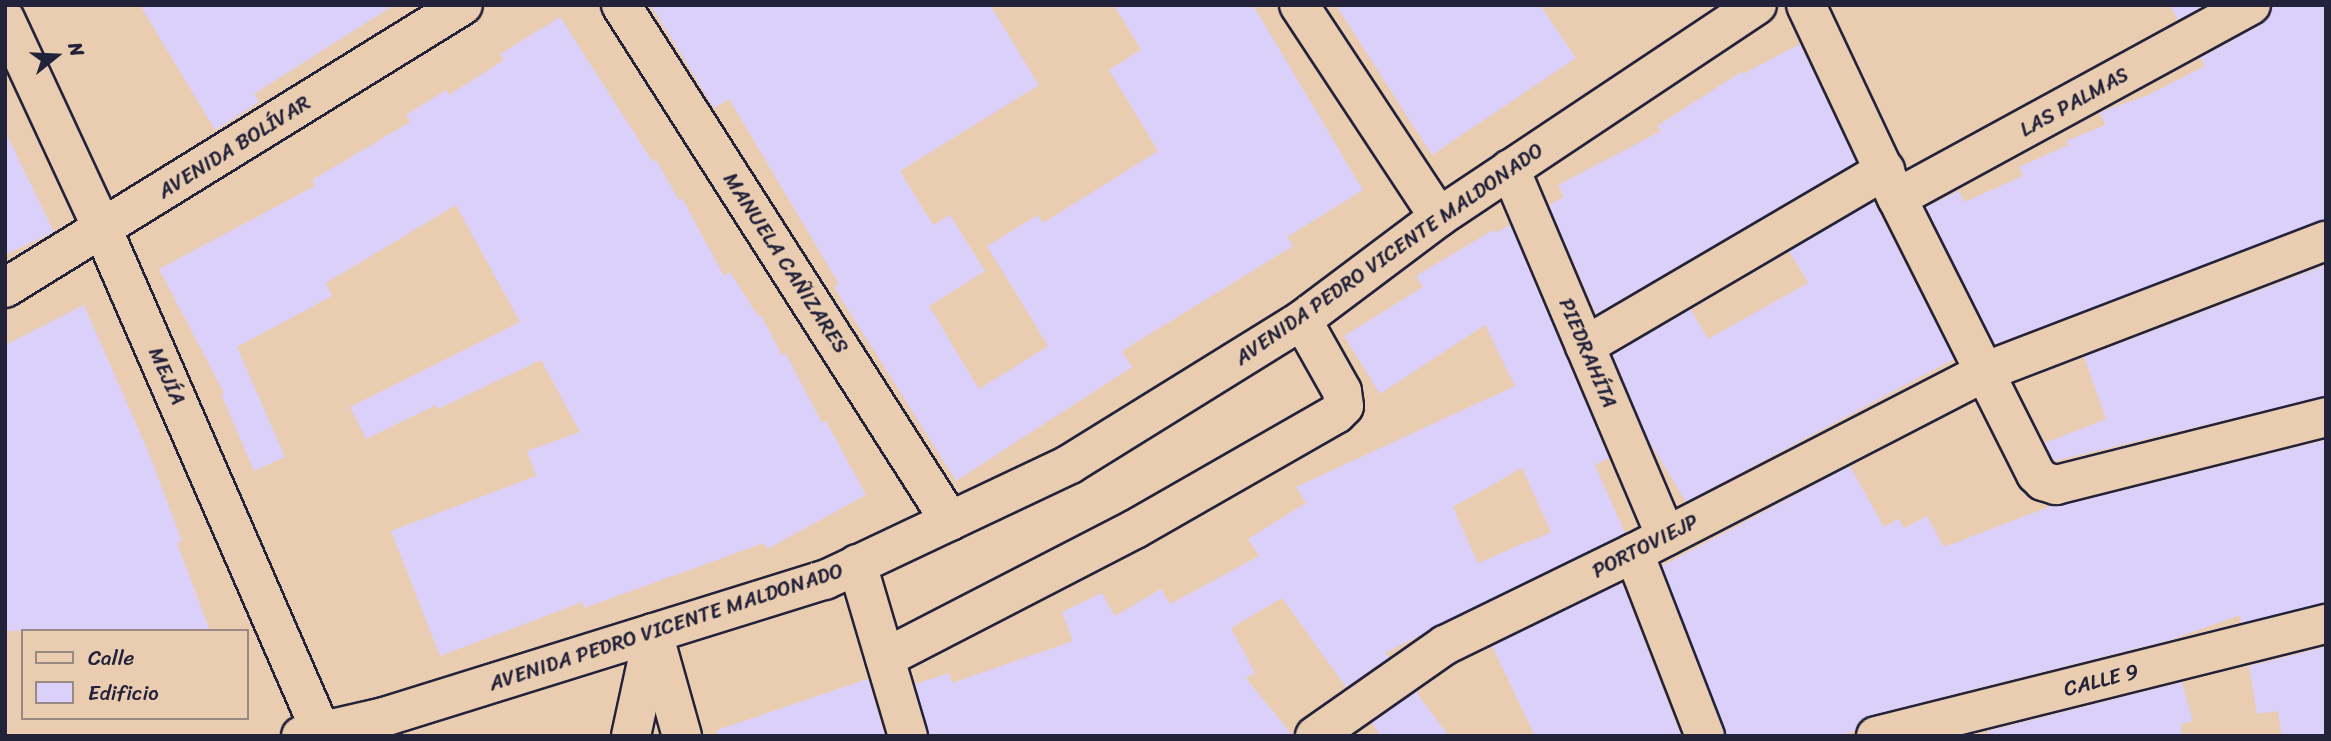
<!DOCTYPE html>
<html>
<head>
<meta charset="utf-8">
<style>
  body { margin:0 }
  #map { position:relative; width:2331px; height:741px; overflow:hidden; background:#eacdb1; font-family:Sriracha,sans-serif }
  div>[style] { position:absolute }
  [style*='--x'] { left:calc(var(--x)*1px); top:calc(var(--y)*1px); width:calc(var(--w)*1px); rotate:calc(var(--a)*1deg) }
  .building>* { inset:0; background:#dbd0f9 }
  .roads { filter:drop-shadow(2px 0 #22223b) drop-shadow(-2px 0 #22223b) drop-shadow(0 2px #22223b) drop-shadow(0 -2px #22223b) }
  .minor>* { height:38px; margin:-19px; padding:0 19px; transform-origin:19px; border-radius:19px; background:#eacdb1 }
  .major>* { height:38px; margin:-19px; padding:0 19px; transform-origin:19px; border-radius:19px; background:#eacdb1 }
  span { translate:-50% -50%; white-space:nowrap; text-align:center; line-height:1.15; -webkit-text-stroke:7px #eacdb1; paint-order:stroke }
  .street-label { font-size:21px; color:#22223b }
  .frame { position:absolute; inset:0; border:7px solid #22223b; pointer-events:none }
  .legend { position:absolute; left:21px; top:629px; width:228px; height:91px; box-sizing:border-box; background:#eacdb1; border:2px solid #9a8982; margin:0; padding:9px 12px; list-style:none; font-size:21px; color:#22223b }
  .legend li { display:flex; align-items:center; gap:14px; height:35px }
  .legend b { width:35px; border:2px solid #9a8982 }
  .north { position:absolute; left:21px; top:21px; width:70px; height:70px; -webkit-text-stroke:5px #eacdb1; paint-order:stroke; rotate:72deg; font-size:19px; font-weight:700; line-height:28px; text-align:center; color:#22223b }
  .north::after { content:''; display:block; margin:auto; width:24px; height:32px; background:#22223b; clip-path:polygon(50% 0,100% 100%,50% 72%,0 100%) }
</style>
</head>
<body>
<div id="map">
  <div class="building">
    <i style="clip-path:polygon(140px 5px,394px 5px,254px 94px,259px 102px,215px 130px)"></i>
    <i style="clip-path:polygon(651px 5px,990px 5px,1039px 85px,900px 171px,933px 225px,950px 215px,985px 271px,929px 306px,979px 389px,1048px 346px,987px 246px,1038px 215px,1043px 223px,1158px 151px,1109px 70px,1141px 50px,1114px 5px,1253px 5px,1363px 190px,1287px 237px,1293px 246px,1122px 351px,1132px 367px,956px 481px,834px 287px,839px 284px,729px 99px,714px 108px)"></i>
    <i style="clip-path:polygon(1336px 5px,1540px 5px,1576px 58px,1432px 155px)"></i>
    <i style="clip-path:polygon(2170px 5px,2205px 5px,2178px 20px)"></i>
    <i style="clip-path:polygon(2273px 5px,2326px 5px,2326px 220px,1995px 344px,1926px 207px,1959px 191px,1964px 202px,2023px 176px,2019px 167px,2068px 145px,2066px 141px,2105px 125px,2100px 112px,2146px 96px,2205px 66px,2200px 58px,2262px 24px,2270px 16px)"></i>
    <i style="clip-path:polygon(560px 17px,653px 162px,656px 160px,679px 200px,682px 198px,724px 276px,730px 272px,758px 316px,761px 315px,782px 355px,786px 354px,822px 423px,826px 421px,866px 495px,767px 549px,764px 543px,584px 608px,582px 602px,440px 656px,391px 531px,536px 476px,527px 451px,580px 432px,541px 360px,438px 409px,436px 405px,366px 439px,350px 407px,520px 322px,456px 205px,326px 283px,332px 296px,237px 347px,285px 457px,254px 471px,221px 394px,224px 393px,159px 269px,315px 186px,312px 180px,410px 122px,406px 115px,446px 90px,449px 95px,504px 60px,500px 54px)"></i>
    <i style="clip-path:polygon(1800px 44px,1856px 162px,1596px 314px,1549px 205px,1564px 197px,1558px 185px,1661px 131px,1657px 126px,1741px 72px,1743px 74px)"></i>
    <i style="clip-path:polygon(5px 131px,54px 232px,5px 255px)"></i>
    <i style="clip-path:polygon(1874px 202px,1954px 359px,1686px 502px,1648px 439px,1613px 355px,1691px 309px,1708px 339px,1808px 283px,1789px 251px)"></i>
    <i style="clip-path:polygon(evenodd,1510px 225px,1609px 458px,1595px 465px,1625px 533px,1385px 653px,1389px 658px,1346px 687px,1282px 598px,1231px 628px,1255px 673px,1246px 678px,1293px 736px,929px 736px,915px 684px,949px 673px,952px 683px,1073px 641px,1062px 612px,1102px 593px,1115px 616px,1161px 589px,1170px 604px,1259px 556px,1248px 539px,1306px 503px,1296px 487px,1515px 386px,1485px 325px,1380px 394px,1344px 336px,1423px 287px,1416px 276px,1493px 230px,1495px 233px,1510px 225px,1522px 468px,1551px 532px,1478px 563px,1453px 507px,1522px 468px)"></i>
    <i style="clip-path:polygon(2326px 265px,2326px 396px,2054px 461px,2045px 443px,2106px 419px,2084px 357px)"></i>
    <i style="clip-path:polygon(84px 305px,148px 451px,182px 541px,177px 543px,210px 631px,5px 631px,5px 345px)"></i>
    <i style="clip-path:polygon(2326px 440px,2326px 603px,2241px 623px,2240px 615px,2170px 640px,1871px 715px,1860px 721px,1855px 731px,1837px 736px,1726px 736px,1662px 566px,1850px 466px,1884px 527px,1899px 519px,1904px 528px,1927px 516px,1944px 547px,2051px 506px,2061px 506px)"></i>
    <i style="clip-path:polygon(1622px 583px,1681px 736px,1535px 736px,1492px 646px)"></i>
    <i style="clip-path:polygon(2326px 647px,2326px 736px,2282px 736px,2278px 711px,2257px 714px,2249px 666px)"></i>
    <i style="clip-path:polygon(868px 679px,885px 736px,718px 736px,717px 730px)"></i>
    <i style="clip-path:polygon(2182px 682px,2193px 721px,2181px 724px,2181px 736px,1988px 736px,1988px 731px)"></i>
    <i style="clip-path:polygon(1416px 692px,1449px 736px,1381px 736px,1372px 723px)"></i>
  </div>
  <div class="roads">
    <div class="minor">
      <i style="--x:621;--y:5;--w:612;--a:57.48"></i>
      <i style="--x:1299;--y:5;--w:254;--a:56.6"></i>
      <i style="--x:1806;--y:5;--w:213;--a:64.8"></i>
      <i style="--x:1897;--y:198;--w:309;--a:63.3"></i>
      <i style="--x:2036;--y:474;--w:10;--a:45"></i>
      <i style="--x:2043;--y:481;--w:14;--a:17"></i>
      <i style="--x:2056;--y:485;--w:278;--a:-14.1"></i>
      <i style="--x:5;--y:19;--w:230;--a:65.1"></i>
      <i style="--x:102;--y:228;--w:554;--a:66.49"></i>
      <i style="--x:1510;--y:169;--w:399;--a:67"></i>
      <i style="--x:1897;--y:198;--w:403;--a:-28.6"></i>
      <i style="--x:5;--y:288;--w:538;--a:-31.71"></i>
      <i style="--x:1585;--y:346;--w:348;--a:-30.4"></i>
      <i style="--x:1634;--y:553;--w:196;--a:68.8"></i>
      <i style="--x:857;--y:564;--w:179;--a:73.5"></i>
      <i style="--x:653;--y:633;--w:107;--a:74.3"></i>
      <i style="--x:885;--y:658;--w:281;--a:-27.3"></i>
      <i style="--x:1135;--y:529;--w:232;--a:-29.8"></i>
      <i style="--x:1336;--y:414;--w:11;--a:-45"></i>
      <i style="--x:1344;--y:406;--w:15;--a:-98"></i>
      <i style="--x:1342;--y:391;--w:81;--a:-119.4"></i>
      <i style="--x:631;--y:736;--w:99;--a:-77.8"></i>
      <i style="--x:1315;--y:736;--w:159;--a:-35"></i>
      <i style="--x:1445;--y:645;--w:210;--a:-26"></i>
      <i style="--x:1634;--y:553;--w:394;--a:-27.3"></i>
      <i style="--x:1984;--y:372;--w:366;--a:-21"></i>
      <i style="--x:1876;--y:736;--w:464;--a:-14"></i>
    </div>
    <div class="major">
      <i style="--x:301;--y:736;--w:85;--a:-12.9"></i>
      <i style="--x:384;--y:717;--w:462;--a:-17.3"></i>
      <i style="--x:825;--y:580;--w:271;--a:-25.3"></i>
      <i style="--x:1070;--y:464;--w:273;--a:-31.8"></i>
      <i style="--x:1302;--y:320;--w:171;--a:-36.9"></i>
      <i style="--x:1439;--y:217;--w:382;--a:-33.7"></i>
    </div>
  </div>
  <div class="street-label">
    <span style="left:2074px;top:102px;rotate:-29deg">LAS PALMAS</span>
    <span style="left:234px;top:147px;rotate:-32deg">AVENIDA BOLÍVAR</span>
    <span style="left:1389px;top:254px;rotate:-35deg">AVENIDA PEDRO VICENTE MALDONADO</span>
    <span style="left:786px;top:263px;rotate:57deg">MANUELA CAÑIZARES</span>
    <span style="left:1588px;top:353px;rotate:67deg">PIEDRAHÍTA</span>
    <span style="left:167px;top:376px;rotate:66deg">MEJÍA</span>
    <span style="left:1645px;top:546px;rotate:-27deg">PORTOVIEJP</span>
    <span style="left:666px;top:627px;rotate:-18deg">AVENIDA PEDRO VICENTE MALDONADO</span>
    <span style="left:2101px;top:680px;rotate:-14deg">CALLE 9</span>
  </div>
  <div class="frame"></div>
  <ul class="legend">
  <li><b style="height:9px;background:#eacdb1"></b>Calle</li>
  <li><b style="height:19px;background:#dbd0f9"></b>Edificio</li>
  </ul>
  <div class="north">N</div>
</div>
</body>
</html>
